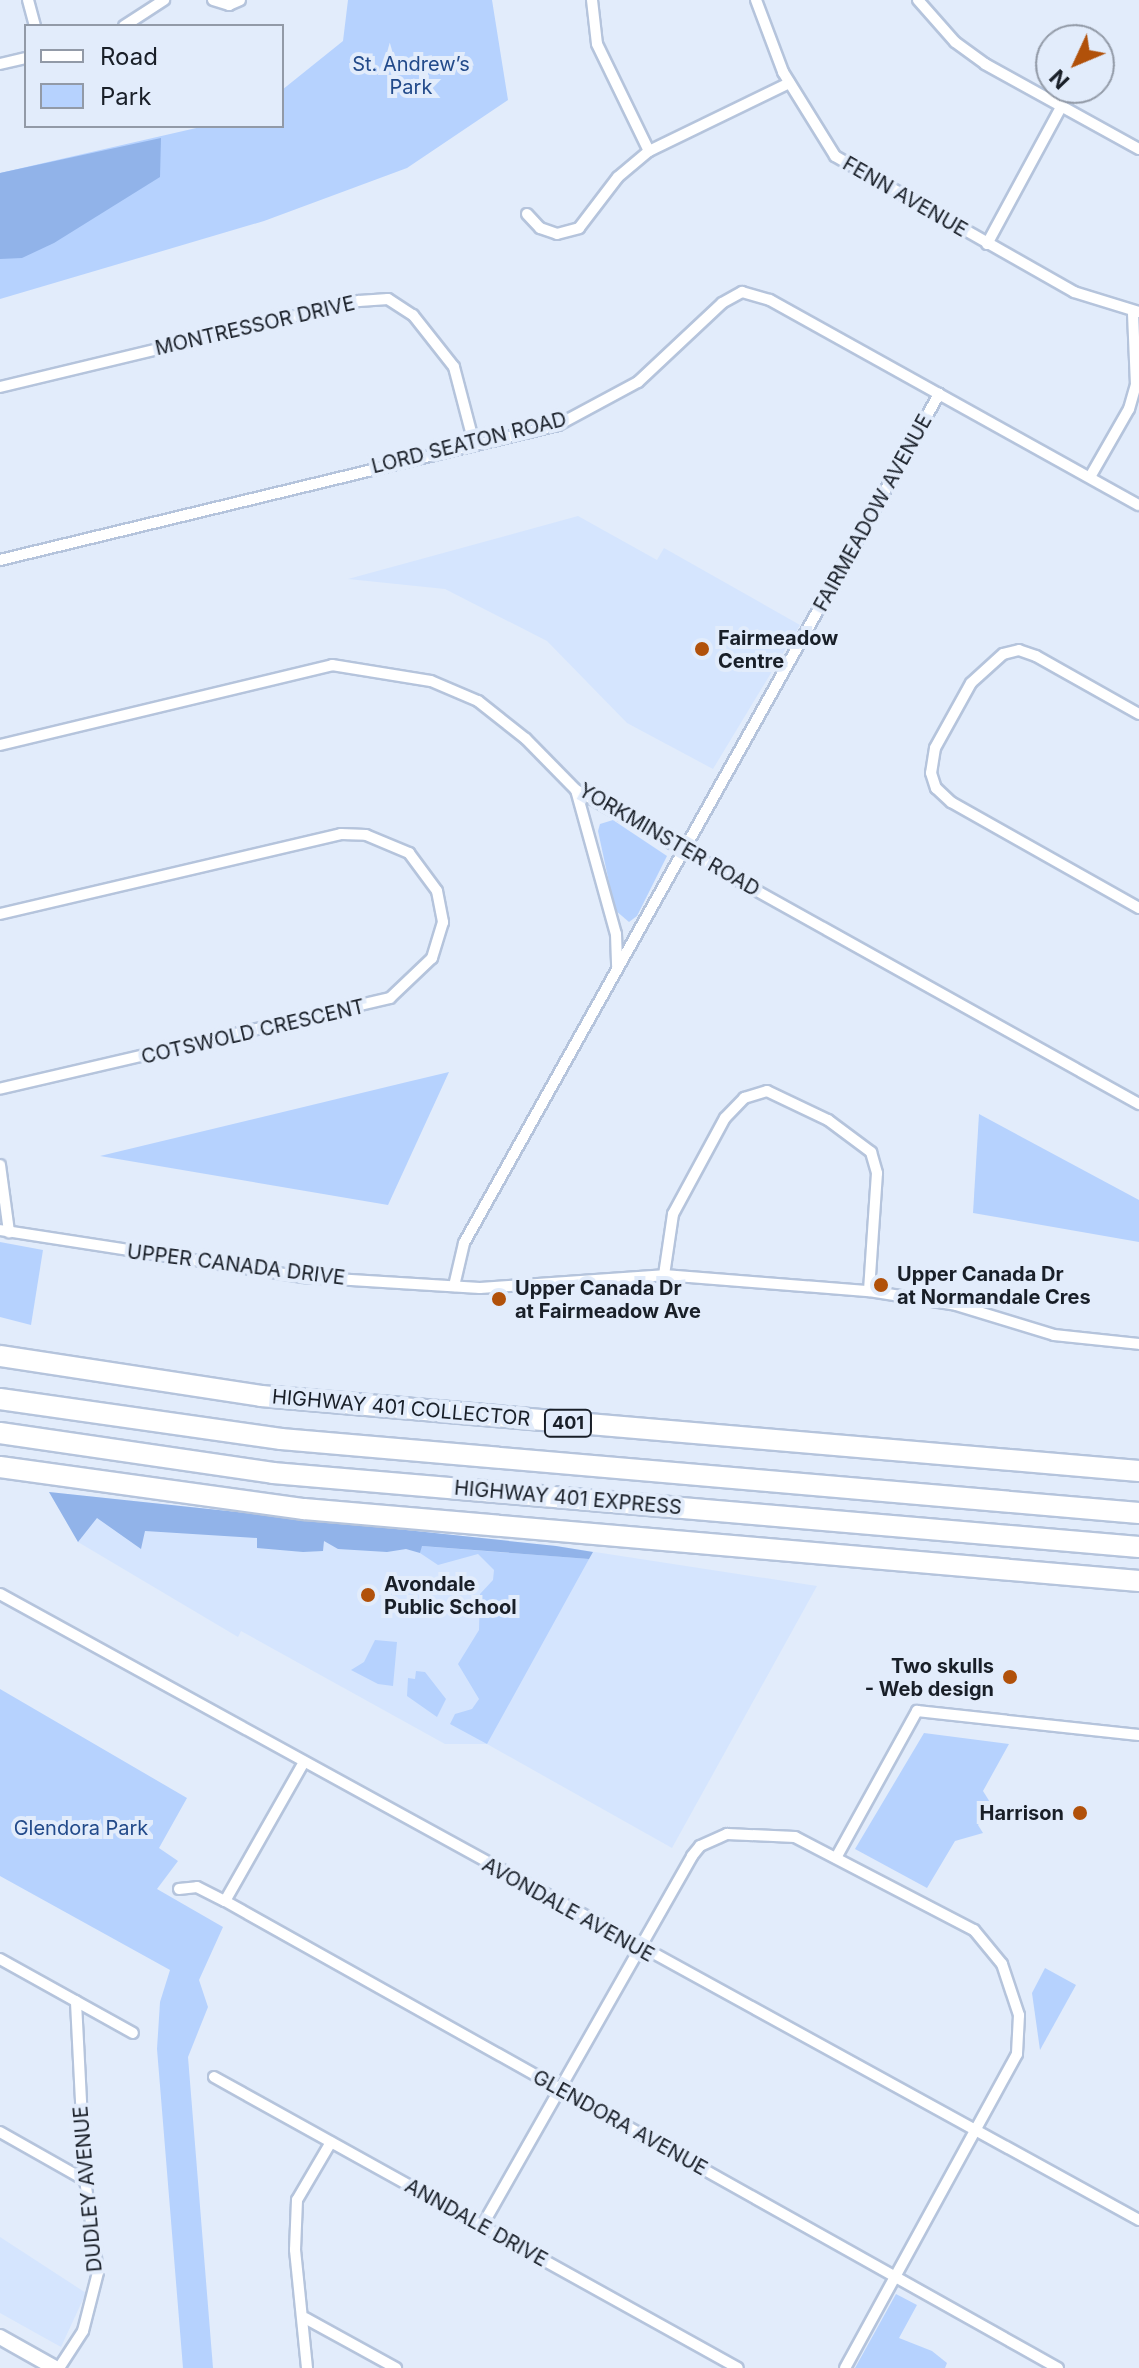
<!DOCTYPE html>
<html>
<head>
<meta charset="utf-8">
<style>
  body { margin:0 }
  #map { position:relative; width:1139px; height:2368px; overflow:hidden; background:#e2ecfb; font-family:Inter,sans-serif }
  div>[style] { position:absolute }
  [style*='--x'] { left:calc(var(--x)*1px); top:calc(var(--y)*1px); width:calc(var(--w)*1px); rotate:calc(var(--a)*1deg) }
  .built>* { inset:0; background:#d5e5fe }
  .green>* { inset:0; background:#b6d2fe }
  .forest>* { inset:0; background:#91b3e9 }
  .roads { filter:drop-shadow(2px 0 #b5c4dc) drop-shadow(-2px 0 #b5c4dc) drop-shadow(0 2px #b5c4dc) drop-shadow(0 -2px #b5c4dc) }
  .minor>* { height:10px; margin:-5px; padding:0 5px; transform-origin:5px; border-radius:5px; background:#fff }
  .secondary>* { height:14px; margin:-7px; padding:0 7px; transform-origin:7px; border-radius:7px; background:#fff }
  .motorway>* { height:20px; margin:-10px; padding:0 10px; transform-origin:10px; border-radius:10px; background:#fff }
  .dots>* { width:22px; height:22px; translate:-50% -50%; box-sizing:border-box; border:4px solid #e2ecfb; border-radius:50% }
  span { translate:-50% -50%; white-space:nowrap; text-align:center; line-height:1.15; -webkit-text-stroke:8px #e2ecfb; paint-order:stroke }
  .shield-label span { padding:2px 6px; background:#e2ecfb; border:2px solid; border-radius:6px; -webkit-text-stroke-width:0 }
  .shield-label { font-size:18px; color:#191f28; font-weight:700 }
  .park-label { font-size:20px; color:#224a8a }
  .street-label { font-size:20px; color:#191f28 }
  .poi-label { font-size:20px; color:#191f28; font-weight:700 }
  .left { translate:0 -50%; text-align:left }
  .right { translate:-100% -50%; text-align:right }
  .legend { position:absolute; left:24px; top:24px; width:260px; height:104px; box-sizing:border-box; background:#e2ecfb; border:2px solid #929aa7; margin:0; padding:10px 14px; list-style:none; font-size:24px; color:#191f28 }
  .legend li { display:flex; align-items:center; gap:16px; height:40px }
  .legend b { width:40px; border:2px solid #929aa7 }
  .north { position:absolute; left:1035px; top:24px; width:80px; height:80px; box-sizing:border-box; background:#e2ecfb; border:2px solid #929aa7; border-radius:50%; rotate:226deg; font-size:22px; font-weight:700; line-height:32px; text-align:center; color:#191f28 }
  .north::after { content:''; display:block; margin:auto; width:28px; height:36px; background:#b1510a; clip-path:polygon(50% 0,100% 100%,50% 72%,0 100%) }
</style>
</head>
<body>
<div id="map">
  <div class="built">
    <i style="clip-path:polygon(578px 516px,657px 560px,664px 548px,800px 625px,713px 769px,627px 723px,547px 641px,445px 589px,348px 579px)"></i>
    <i style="clip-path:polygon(49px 1492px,556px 1546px,817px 1586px,672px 1848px,487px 1744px,445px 1744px,241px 1631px,238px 1637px,78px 1542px)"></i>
    <i style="clip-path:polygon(0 2237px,86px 2293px,61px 2347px,0 2313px)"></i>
  </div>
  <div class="green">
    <i style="clip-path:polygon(348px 0,492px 0,508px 100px,407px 168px,264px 221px,0 299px,0 173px,205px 126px,282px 126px,282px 90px,343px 41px)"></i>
    <i style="clip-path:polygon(613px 820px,667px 856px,637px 916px,629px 922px,615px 910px,598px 831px,600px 824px)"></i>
    <i style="clip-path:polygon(449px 1072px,388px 1205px,100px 1156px,407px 1082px)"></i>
    <i style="clip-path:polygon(979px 1114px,1139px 1200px,1139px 1242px,973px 1213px)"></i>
    <i style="clip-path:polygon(0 1242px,43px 1250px,31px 1325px,0 1317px)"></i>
    <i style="clip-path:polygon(421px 1546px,589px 1559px,487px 1744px,450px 1724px,455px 1714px,472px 1709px,479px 1699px,458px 1664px,479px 1630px,480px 1594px,493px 1580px,494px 1570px,478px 1554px,438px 1565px,420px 1553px)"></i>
    <i style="clip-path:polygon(375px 1640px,397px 1642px,393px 1686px,378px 1684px,351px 1670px,364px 1662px)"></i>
    <i style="clip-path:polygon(416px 1671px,425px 1672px,446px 1699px,437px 1717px,407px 1696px,408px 1678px,415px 1679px)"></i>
    <i style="clip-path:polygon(0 1689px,187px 1798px,159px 1848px,178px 1861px,157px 1889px,223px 1927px,199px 1980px,208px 2007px,188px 2057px,213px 2368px,183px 2368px,157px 2049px,160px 2002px,170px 1970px,0 1876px)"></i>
    <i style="clip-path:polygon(924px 1733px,1009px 1744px,983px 1791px,993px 1807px,990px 1822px,982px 1818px,978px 1825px,983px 1833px,955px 1841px,927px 1888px,855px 1849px)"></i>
    <i style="clip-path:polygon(1045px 1968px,1076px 1985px,1040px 2050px,1032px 1993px)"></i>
    <i style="clip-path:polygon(896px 2294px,917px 2305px,899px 2338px,932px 2351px,947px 2363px,945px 2368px,855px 2368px)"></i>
  </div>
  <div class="forest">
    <i style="clip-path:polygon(161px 138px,160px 177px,54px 243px,22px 258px,0 259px,0 173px)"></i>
    <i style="clip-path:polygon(49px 1492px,556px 1546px,593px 1552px,589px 1559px,422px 1546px,420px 1553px,406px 1549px,387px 1552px,338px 1549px,324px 1541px,323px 1551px,303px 1552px,257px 1548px,257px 1538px,145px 1531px,141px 1549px,97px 1518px,78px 1542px)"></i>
  </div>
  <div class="roads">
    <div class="minor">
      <i style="--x:28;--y:0;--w:27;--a:75"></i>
      <i style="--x:213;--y:0;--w:17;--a:17"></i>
      <i style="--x:229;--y:5;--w:12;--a:-24"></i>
      <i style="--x:592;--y:0;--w:44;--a:83.5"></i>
      <i style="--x:597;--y:44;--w:119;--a:64.1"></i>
      <i style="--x:756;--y:0;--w:77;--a:69.4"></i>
      <i style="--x:783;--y:72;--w:99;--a:58.2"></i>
      <i style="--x:835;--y:156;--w:275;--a:29.6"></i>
      <i style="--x:1074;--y:292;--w:68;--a:17.1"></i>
      <i style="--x:918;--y:0;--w:56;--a:48.6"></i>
      <i style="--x:955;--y:42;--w:37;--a:36"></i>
      <i style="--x:985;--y:64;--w:176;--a:28.9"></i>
      <i style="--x:124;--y:26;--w:48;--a:-33"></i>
      <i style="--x:0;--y:64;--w:27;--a:-13"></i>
      <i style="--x:527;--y:214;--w:19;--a:47"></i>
      <i style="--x:540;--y:228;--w:18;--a:19"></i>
      <i style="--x:557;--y:234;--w:23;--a:-15"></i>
      <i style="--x:579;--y:228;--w:64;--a:-52.6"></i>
      <i style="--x:618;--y:177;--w:40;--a:-40"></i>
      <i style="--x:649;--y:151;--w:156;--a:-25.9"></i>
      <i style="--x:987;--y:244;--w:156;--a:-61.6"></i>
      <i style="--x:0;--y:387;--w:369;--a:-13.5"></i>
      <i style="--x:359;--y:301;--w:29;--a:-4"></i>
      <i style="--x:388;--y:299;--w:30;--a:33"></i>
      <i style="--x:413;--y:315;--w:66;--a:51.7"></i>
      <i style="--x:454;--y:367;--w:79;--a:75.3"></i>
      <i style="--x:1090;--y:477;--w:78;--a:-60.2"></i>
      <i style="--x:1129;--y:409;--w:25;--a:-74"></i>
      <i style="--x:1136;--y:385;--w:73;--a:-92.4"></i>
      <i style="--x:0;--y:560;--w:574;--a:-13.6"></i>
      <i style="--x:558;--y:425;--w:91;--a:-28.3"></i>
      <i style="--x:638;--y:382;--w:115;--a:-43.2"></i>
      <i style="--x:722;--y:303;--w:23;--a:-29"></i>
      <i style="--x:742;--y:292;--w:29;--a:16"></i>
      <i style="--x:770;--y:300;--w:422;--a:29.1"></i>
      <i style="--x:1139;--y:714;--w:118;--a:-150.6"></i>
      <i style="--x:1036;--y:656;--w:18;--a:-161"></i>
      <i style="--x:1019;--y:650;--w:16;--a:166"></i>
      <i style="--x:1003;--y:654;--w:43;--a:137.8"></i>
      <i style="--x:971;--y:683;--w:74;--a:119"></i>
      <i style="--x:935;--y:748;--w:25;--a:99"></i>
      <i style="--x:931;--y:773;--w:16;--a:72"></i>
      <i style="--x:936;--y:788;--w:21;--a:43"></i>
      <i style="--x:951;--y:802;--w:216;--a:29.4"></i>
      <i style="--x:0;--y:745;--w:342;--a:-13.5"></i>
      <i style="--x:332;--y:665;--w:100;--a:9.2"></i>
      <i style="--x:431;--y:681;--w:51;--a:23.1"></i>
      <i style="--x:478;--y:701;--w:61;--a:38.4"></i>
      <i style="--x:526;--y:739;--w:71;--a:45.6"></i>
      <i style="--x:576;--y:790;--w:645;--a:29.15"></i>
      <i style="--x:576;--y:790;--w:149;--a:74.5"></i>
      <i style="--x:616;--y:934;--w:32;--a:88"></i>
      <i style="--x:0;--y:914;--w:350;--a:-13.2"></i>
      <i style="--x:341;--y:834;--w:25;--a:2"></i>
      <i style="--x:366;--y:835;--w:47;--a:22.7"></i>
      <i style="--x:409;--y:853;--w:47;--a:53.6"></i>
      <i style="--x:437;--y:891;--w:32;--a:79"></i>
      <i style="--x:443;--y:922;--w:38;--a:107"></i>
      <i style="--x:432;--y:958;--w:58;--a:136.4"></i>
      <i style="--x:390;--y:998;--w:400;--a:166.9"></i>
      <i style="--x:0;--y:1165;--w:68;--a:82.3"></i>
      <i style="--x:0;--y:1230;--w:307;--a:8.8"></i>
      <i style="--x:303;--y:1277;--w:177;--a:3.6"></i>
      <i style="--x:480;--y:1288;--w:184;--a:-4"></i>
      <i style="--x:664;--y:1275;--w:206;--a:4.5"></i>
      <i style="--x:869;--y:1291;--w:88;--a:9.1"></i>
      <i style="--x:956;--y:1305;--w:102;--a:17"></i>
      <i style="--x:1054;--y:1335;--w:85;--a:6"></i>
      <i style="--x:664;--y:1275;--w:62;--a:-81.6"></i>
      <i style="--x:673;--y:1214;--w:109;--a:-61.6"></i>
      <i style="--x:725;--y:1118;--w:28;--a:-46"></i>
      <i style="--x:744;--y:1098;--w:24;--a:-17"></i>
      <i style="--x:767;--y:1091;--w:68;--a:25.4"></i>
      <i style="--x:828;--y:1120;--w:54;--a:36.7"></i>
      <i style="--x:871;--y:1152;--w:22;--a:74"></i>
      <i style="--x:877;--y:1173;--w:118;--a:93.9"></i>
      <i style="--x:454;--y:1286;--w:44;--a:-76.9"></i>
      <i style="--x:464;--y:1243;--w:973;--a:-60.77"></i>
      <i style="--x:0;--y:1594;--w:1300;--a:28.79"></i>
      <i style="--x:837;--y:1856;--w:166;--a:-61.1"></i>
      <i style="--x:917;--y:1711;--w:223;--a:6.2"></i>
      <i style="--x:179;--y:1889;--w:18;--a:-6"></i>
      <i style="--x:197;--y:1887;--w:31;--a:27"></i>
      <i style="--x:225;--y:1901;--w:955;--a:29.28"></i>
      <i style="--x:225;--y:1901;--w:160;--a:-60.4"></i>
      <i style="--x:0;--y:1959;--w:152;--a:29.1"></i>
      <i style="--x:214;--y:2077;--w:599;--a:29.05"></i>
      <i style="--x:0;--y:2132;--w:98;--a:29.5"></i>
      <i style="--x:482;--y:2226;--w:425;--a:-60.4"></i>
      <i style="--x:692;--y:1856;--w:13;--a:-51"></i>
      <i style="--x:700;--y:1846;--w:30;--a:-24"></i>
      <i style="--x:727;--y:1834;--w:68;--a:2.5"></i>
      <i style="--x:795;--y:1837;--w:202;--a:27.5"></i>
      <i style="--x:974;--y:1930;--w:44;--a:50.5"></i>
      <i style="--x:1002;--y:1964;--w:54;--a:71.6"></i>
      <i style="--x:1019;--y:2015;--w:39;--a:93"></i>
      <i style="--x:1017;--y:2054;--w:358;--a:118.7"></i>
      <i style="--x:305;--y:2318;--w:104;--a:28.8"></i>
      <i style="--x:59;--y:2368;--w:44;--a:-57"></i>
      <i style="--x:83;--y:2331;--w:61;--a:-75.7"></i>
      <i style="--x:98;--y:2272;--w:93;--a:-98"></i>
      <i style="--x:85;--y:2180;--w:179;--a:-92.9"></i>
      <i style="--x:307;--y:2368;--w:119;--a:-95.8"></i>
      <i style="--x:295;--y:2250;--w:50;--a:-87.7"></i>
      <i style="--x:297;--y:2200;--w:67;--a:-59.6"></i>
    </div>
    <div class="secondary">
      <i style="--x:0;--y:2337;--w:63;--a:29.4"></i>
    </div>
    <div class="motorway">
      <i style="--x:0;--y:1356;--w:264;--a:8.7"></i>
      <i style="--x:261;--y:1396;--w:881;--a:4.88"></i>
      <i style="--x:0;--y:1399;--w:284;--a:8.1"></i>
      <i style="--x:281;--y:1439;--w:861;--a:4.93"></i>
      <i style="--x:0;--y:1433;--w:276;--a:8.3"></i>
      <i style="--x:273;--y:1473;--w:869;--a:4.88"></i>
      <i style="--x:0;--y:1467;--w:307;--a:7.9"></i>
      <i style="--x:304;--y:1509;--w:838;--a:4.93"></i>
    </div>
  </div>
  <div class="dots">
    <i style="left:702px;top:649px;background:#b1510a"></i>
    <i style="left:881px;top:1285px;background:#b1510a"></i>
    <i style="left:499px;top:1299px;background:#b1510a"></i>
    <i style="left:368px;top:1595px;background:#b1510a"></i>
    <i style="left:1010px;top:1677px;background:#b1510a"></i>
    <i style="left:1080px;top:1813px;background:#b1510a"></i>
  </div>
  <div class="shield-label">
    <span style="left:568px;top:1423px">401</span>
  </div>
  <div class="park-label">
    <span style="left:411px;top:76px">St. Andrew’s<br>Park</span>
    <span style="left:81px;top:1828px">Glendora Park</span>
  </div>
  <div class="street-label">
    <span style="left:905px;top:197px;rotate:30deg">FENN AVENUE</span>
    <span style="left:255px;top:326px;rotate:-13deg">MONTRESSOR DRIVE</span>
    <span style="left:469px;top:443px;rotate:-14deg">LORD SEATON ROAD</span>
    <span style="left:873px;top:513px;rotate:-61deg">FAIRMEADOW AVENUE</span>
    <span style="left:669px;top:840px;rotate:30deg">YORKMINSTER ROAD</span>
    <span style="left:253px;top:1032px;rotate:-13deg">COTSWOLD CRESCENT</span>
    <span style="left:236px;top:1265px;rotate:7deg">UPPER CANADA DRIVE</span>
    <span style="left:401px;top:1408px;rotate:5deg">HIGHWAY 401 COLLECTOR</span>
    <span style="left:568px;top:1498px;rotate:5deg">HIGHWAY 401 EXPRESS</span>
    <span style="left:568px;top:1910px;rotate:29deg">AVONDALE AVENUE</span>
    <span style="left:620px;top:2123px;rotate:29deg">GLENDORA AVENUE</span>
    <span style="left:88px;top:2189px;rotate:-95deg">DUDLEY AVENUE</span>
    <span style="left:476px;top:2223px;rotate:29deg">ANNDALE DRIVE</span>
  </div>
  <div class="poi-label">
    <span class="left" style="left:718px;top:650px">Fairmeadow<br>Centre</span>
    <span class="left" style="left:897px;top:1286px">Upper Canada Dr<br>at Normandale Cres</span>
    <span class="left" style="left:515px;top:1300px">Upper Canada Dr<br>at Fairmeadow Ave</span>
    <span class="left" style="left:384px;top:1596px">Avondale<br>Public School</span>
    <span class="right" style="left:994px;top:1678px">Two skulls<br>- Web design</span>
    <span class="right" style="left:1064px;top:1813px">Harrison</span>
  </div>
  <ul class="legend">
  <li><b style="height:10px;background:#fff"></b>Road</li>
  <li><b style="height:22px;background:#b6d2fe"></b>Park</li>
  </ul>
  <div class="north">N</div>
</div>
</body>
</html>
